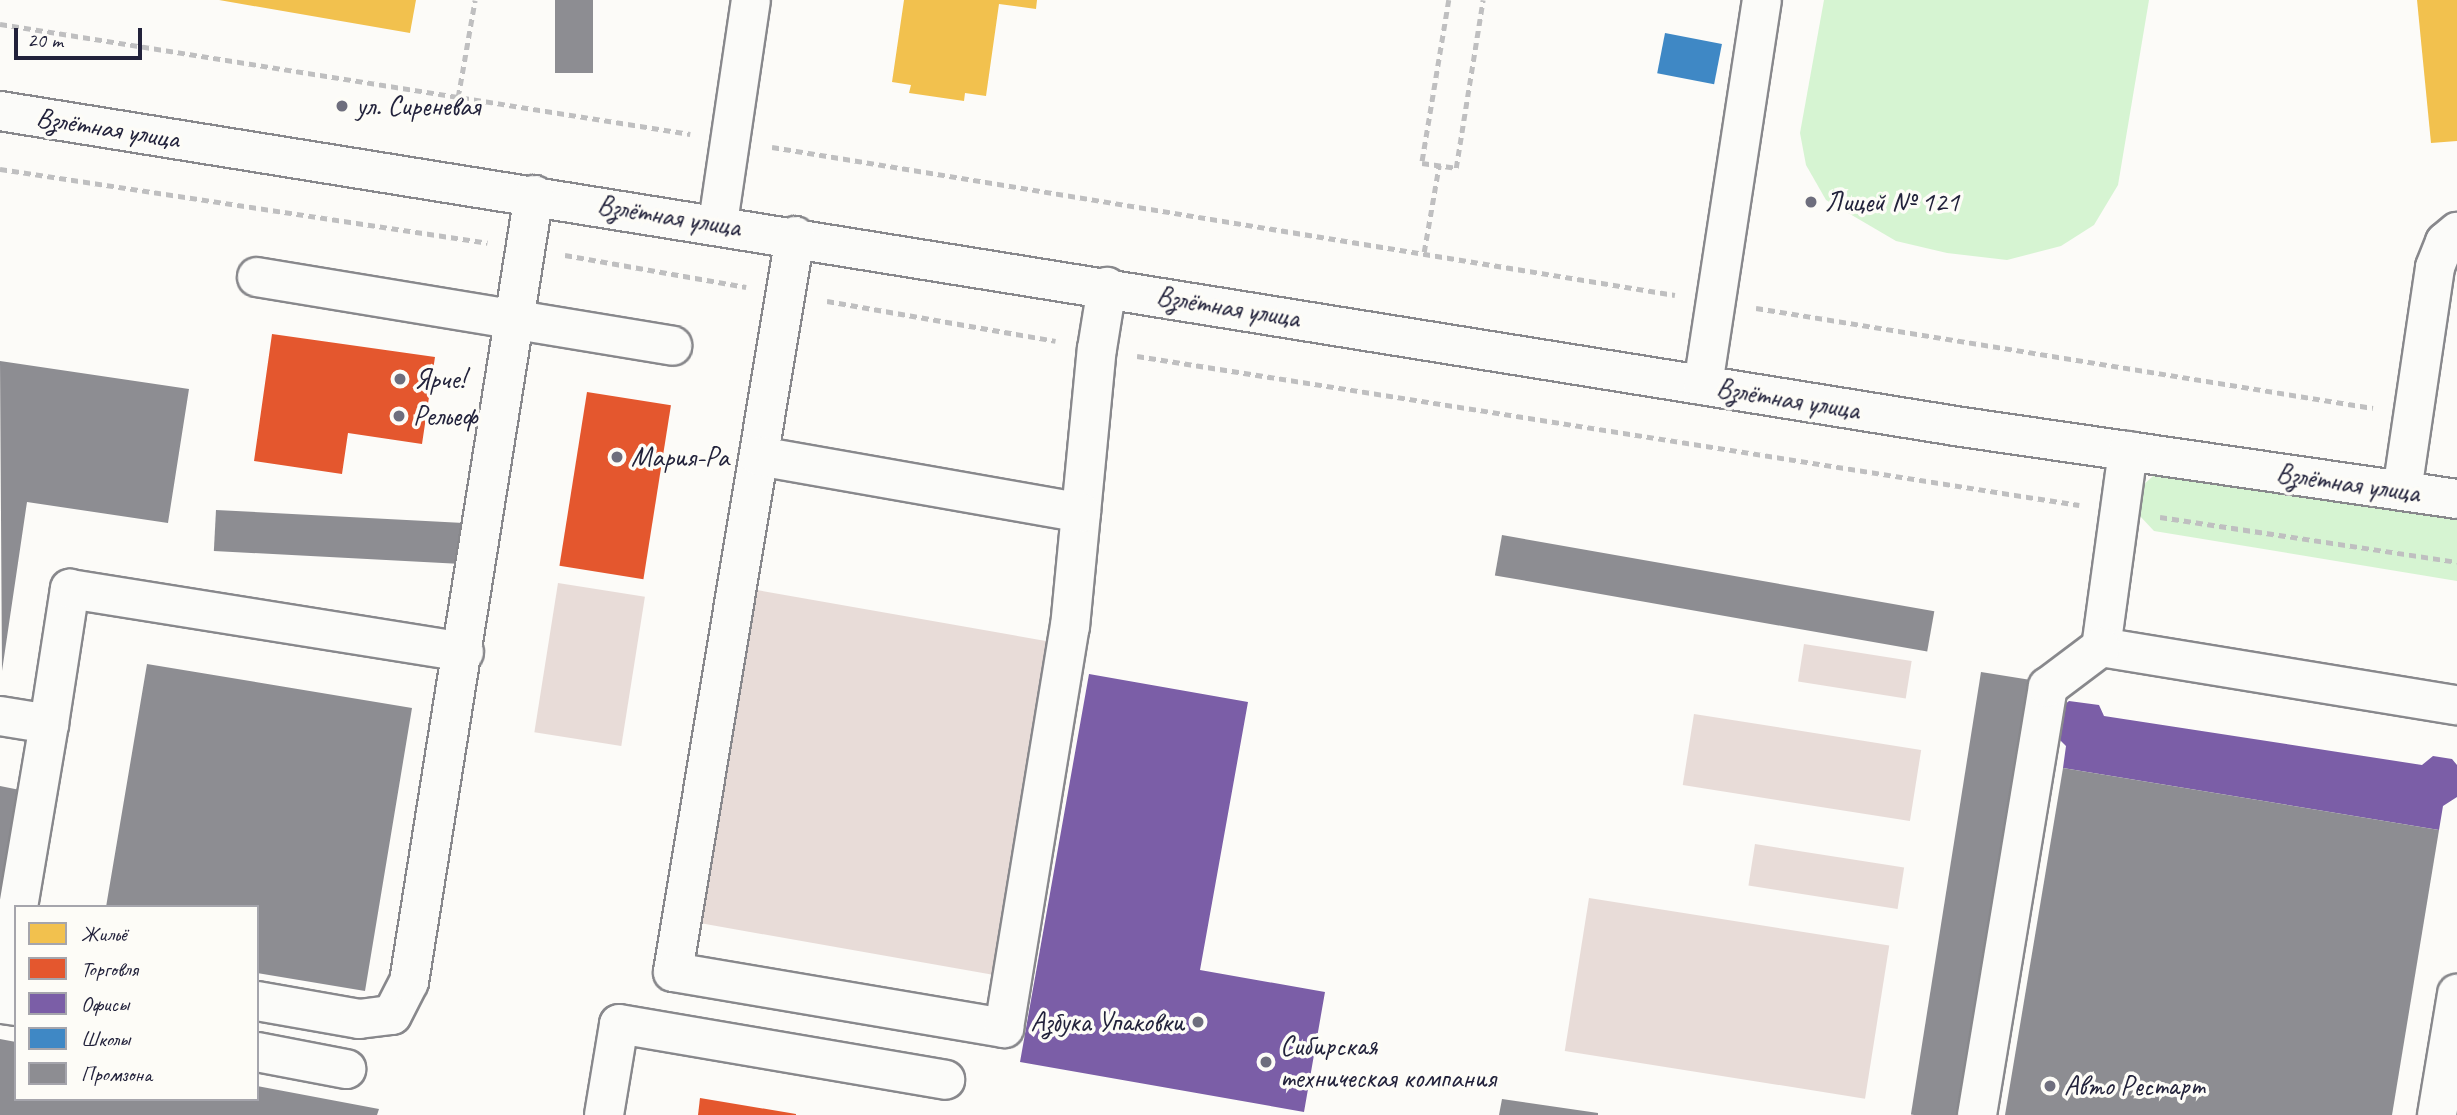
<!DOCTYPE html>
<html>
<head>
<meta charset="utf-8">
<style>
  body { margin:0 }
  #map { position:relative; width:2457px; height:1115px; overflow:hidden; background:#fcfbf8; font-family:Caveat,sans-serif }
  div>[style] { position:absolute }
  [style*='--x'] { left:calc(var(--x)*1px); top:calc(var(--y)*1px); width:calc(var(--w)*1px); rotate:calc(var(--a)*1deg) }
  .green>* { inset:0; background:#d6f4d2 }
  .homes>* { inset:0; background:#f2c14e }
  .shops>* { inset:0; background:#e4572e; transform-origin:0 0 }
  .offices>* { inset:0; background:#7b5ea7 }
  .schools>* { inset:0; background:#3f88c5; transform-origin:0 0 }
  .industry>* { inset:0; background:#8d8d92; transform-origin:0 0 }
  .building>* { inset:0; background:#e8dcd8; transform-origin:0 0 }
  .path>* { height:4.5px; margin-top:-2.25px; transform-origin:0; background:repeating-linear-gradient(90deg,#bfbfc0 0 7px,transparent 0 12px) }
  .roads { filter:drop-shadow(2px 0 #88888c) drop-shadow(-2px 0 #88888c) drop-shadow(0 2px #88888c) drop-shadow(0 -2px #88888c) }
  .minor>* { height:38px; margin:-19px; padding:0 19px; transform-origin:19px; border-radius:19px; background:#fbfbf9 }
  .dots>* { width:19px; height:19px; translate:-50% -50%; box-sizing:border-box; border:4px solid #fdfcf7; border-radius:50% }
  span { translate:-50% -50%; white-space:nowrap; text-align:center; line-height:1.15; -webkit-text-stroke:7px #fdfcf7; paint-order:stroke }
  .poi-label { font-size:28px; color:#22223b }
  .left { translate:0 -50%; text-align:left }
  .right { translate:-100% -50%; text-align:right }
  .street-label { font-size:28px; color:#22223b }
  .legend { position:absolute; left:14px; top:905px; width:245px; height:196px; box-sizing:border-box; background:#fdfcf7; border:2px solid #a5a5ac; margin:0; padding:9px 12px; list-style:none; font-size:21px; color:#22223b }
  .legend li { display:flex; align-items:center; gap:14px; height:35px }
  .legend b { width:35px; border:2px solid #a5a5ac }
  .scale { position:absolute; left:14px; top:28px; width:128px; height:32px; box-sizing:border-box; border:4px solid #22223b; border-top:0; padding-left:9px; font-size:21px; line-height:24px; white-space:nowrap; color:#22223b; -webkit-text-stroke:5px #fdfcf7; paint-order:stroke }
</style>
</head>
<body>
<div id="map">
  <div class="green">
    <i style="clip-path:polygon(1824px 0,2149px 0,2118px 185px,2094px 225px,2061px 246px,2007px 260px,1947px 253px,1896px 241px,1826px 200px,1806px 165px,1800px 133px)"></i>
    <i style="clip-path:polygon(2162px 468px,2457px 514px,2457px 581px,2154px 531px,2139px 515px,2142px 486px)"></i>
  </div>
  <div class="homes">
    <i style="clip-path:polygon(219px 0,416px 0,410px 33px)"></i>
    <i style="clip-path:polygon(904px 0,1037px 0,1036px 9px,999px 4px,986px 96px,965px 93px,964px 101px,909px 93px,911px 85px,892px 82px)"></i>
    <i style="clip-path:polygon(2417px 0,2457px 0,2457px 141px,2431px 143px)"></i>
  </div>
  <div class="shops">
    <i style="clip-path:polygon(272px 334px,435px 357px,422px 444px,348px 433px,342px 474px,254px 461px)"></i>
    <i style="left:587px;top:392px;width:85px;height:176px;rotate:9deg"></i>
    <i style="clip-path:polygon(700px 1098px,796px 1114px,796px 1115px,698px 1115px)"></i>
  </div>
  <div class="offices">
    <i style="clip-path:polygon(1089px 674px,1248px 702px,1200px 970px,1325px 992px,1304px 1112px,1020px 1062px)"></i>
    <i style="clip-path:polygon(2069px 701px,2099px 705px,2104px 716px,2422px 765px,2433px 756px,2452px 759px,2457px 765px,2457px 797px,2443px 806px,2439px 830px,2063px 768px,2066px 746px,2055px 735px,2058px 710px)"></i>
  </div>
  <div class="schools">
    <i style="left:1665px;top:33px;width:58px;height:41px;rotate:11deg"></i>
  </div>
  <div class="industry">
    <i style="left:555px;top:0;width:38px;height:73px"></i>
    <i style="clip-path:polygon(0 361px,189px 389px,168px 523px,27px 502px,2px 671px)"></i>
    <i style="left:216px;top:510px;width:248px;height:41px;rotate:3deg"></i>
    <i style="left:1502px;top:535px;width:439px;height:41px;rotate:10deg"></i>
    <i style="clip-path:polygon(147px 664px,412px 708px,365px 991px,257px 973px,257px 907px,106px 907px)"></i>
    <i style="left:1981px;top:672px;width:56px;height:448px;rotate:9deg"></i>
    <i style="clip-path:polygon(2063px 768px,2439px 830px,2392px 1115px,2005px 1115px)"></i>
    <i style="clip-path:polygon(0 786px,25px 791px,0 919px)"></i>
    <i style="clip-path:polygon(0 1039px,16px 1042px,16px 1099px,257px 1099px,257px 1086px,379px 1109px,377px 1115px,0 1115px)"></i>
    <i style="clip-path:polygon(1502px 1099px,1598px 1113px,1598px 1115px,1499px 1115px)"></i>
  </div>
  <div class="building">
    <i style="left:558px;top:583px;width:88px;height:151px;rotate:9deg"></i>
    <i style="left:757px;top:590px;width:299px;height:338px;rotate:10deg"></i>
    <i style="left:1804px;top:644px;width:109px;height:38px;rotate:9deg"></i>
    <i style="left:1694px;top:714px;width:230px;height:72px;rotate:9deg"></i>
    <i style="left:1755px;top:844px;width:151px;height:42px;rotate:9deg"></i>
    <i style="left:1589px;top:898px;width:304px;height:155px;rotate:9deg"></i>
  </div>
  <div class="path">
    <i style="--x:1449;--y:0;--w:165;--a:99.4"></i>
    <i style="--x:1422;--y:163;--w:34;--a:8"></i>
    <i style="--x:1456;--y:168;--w:170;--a:-80.9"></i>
    <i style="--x:0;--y:24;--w:699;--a:9.06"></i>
    <i style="--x:458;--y:97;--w:98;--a:-80.1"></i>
    <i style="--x:772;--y:147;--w:915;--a:9.31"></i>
    <i style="--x:0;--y:169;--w:493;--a:8.6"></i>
    <i style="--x:1424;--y:252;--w:88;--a:-80.2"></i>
    <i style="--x:565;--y:255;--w:184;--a:10"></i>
    <i style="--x:827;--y:301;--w:232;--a:9.9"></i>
    <i style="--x:1756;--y:308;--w:625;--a:9.21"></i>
    <i style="--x:1137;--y:356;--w:954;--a:8.99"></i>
    <i style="--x:2160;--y:517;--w:300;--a:8.6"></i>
  </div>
  <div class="roads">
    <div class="minor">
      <i style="--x:0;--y:111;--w:1980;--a:9.15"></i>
      <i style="--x:1955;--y:426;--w:507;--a:8.27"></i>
      <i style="--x:718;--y:223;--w:225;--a:-81.6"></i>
      <i style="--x:795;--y:236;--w:746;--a:99.41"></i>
      <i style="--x:673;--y:972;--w:336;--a:9.6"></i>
      <i style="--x:1004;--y:1028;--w:406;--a:-80.7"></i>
      <i style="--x:1070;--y:627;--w:279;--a:-84.5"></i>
      <i style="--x:1097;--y:349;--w:63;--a:-80.8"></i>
      <i style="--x:257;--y:277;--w:421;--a:9.4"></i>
      <i style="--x:1703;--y:385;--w:389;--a:-81.3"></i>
      <i style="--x:2128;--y:451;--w:198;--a:97.8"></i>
      <i style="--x:2101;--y:647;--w:361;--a:9.3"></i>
      <i style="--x:759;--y:456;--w:327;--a:10"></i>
      <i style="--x:2402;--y:491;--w:226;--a:-81.6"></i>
      <i style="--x:2435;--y:267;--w:27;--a:-68"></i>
      <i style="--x:2445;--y:242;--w:16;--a:-40"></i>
      <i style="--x:0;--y:716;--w:50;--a:9.3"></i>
      <i style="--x:49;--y:724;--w:186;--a:99.6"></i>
      <i style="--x:49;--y:724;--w:137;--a:-81.2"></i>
      <i style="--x:70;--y:589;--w:399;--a:9.1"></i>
      <i style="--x:16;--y:923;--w:82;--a:99.8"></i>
      <i style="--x:2;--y:1004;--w:14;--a:8"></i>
      <i style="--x:257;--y:1001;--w:104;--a:10"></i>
      <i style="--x:359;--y:1019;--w:33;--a:-7"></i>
      <i style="--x:392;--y:1015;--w:37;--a:-63"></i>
      <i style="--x:409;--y:982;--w:797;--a:-80.98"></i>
      <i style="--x:257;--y:1052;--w:91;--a:10.8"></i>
      <i style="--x:604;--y:1115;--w:92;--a:-80.6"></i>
      <i style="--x:619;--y:1024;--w:331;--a:9.7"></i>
      <i style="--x:1977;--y:1115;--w:434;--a:-80.6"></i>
      <i style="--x:2048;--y:687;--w:66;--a:-37"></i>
      <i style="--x:2437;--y:1115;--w:123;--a:-80.6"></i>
    </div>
  </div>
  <div class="dots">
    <i style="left:342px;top:106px;background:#6e6e7d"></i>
    <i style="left:1811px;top:202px;background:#6e6e7d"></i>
    <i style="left:400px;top:379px;background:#6e6e7d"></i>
    <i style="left:399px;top:416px;background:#6e6e7d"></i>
    <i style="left:617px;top:457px;background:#6e6e7d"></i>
    <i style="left:1198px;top:1022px;background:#6e6e7d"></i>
    <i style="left:1266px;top:1062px;background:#6e6e7d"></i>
    <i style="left:2050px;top:1086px;background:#6e6e7d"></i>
  </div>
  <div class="poi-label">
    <span class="left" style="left:356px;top:106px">ул. Сиреневая</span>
    <span class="left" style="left:1825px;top:202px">Лицей № 121</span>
    <span class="left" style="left:414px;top:379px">Ярче!</span>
    <span class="left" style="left:413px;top:416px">Рельеф</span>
    <span class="left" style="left:631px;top:457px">Мария-Ра</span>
    <span class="right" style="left:1184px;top:1022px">Азбука Упаковки</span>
    <span class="left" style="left:1280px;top:1062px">Сибирская<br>техническая компания</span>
    <span class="left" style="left:2064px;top:1086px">Авто Рестарт</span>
  </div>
  <div class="street-label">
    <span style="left:108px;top:128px;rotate:9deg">Взлётная улица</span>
    <span style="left:669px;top:216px;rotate:9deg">Взлётная улица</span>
    <span style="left:1228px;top:307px;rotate:9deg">Взлётная улица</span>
    <span style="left:1788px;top:399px;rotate:9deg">Взлётная улица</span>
    <span style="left:2348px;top:483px;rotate:8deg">Взлётная улица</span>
  </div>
  <ul class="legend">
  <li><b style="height:19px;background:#f2c14e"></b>Жильё</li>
  <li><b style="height:19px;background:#e4572e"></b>Торговля</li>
  <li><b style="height:19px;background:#7b5ea7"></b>Офисы</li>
  <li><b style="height:19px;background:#3f88c5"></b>Школы</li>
  <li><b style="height:19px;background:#8d8d92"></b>Промзона</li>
  </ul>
  <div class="scale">20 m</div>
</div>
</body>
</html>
